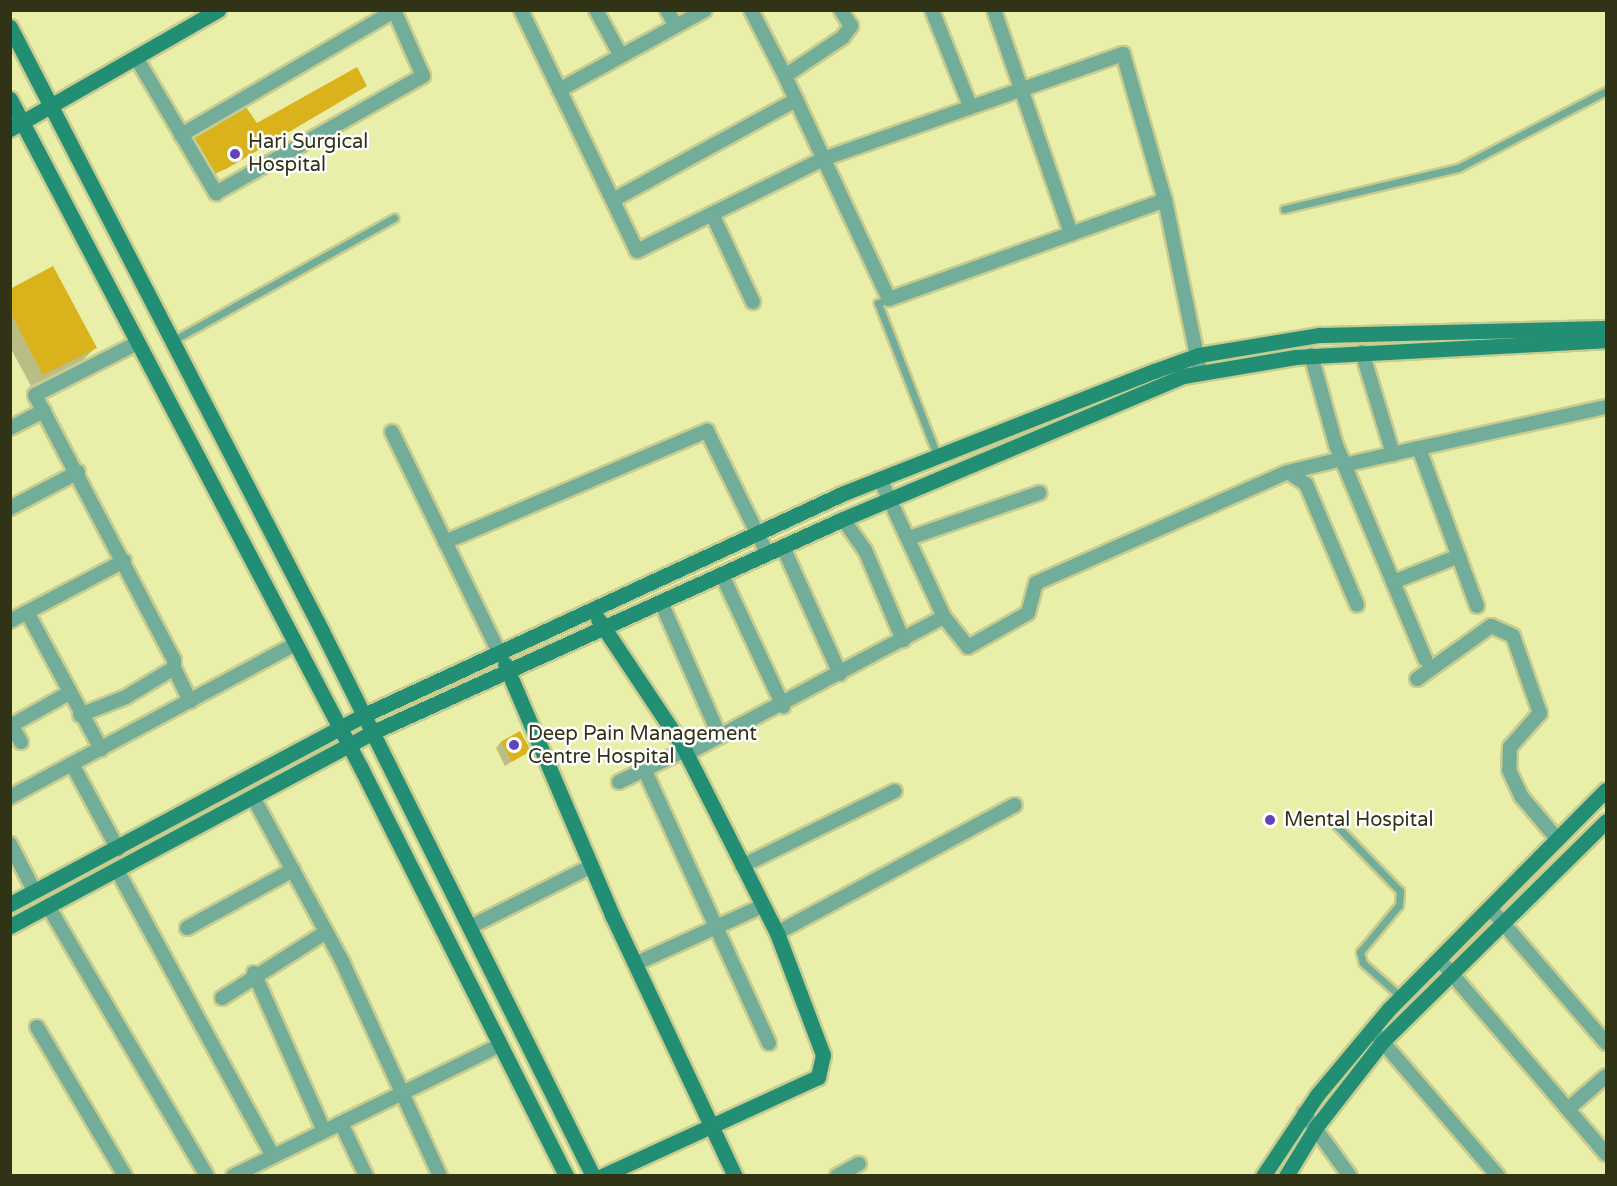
<!DOCTYPE html>
<html>
<head>
<meta charset="utf-8">
<style>
  body { margin:0 }
  #map { position:relative; width:1617px; height:1186px; overflow:hidden; background:#e9eea8; font-family:"Varela Round",sans-serif }
  div>[style] { position:absolute }
  [style*='--x'] { left:calc(var(--x)*1px); top:calc(var(--y)*1px); width:calc(var(--w)*1px); rotate:calc(var(--a)*1deg) }
  .shadow>* { inset:0; background:#0003 }
  .building>* { inset:0; background:#dab21c; transform-origin:0 0 }
  .roads { filter:drop-shadow(2px 0 #c8cc8e) drop-shadow(-2px 0 #c8cc8e) drop-shadow(0 2px #c8cc8e) drop-shadow(0 -2px #c8cc8e) }
  .lane>* { height:7px; margin:-3.5px; padding:0 3.5px; transform-origin:3.5px; border-radius:3.5px; background:#71ad99 }
  .street>* { height:14px; margin:-7px; padding:0 7px; transform-origin:7px; border-radius:7px; background:#71ad99 }
  .secondary>* { height:15px; margin:-7.5px; padding:0 7.5px; transform-origin:7.5px; border-radius:7.5px; background:#228f74 }
  .dots>* { width:16px; height:16px; translate:-50% -50%; box-sizing:border-box; border:3px solid #fff; border-radius:50% }
  span { translate:-50% -50%; white-space:nowrap; text-align:center; line-height:1.15; -webkit-text-stroke:5px #fff; paint-order:stroke }
  .poi-label { font-size:20px; color:#313317 }
  .left { translate:0 -50%; text-align:left }
  .frame { position:absolute; inset:0; border:12px solid #313317; pointer-events:none }
</style>
</head>
<body>
<div id="map">
  <div class="shadow">
    <i style="clip-path:polygon(365px 85px,209px 178px,189px 145px,195px 139px,256px 125px)"></i>
    <i style="clip-path:polygon(10px 291px,95px 348px,83px 360px,31px 386px,10px 347px)"></i>
    <i style="clip-path:polygon(501px 742px,529px 750px,505px 766px,496px 748px)"></i>
  </div>
  <div class="building">
    <i style="clip-path:polygon(357px 67px,367px 86px,226px 169px,215px 173px,194px 138px,246px 107px,257px 123px)"></i>
    <i style="clip-path:polygon(53px 266px,97px 348px,43px 375px,10px 312px,10px 289px)"></i>
    <i style="left:520px;top:731px;width:23px;height:22px;rotate:61deg"></i>
  </div>
  <div class="roads">
    <div class="lane">
      <i style="--x:1284;--y:209;--w:179;--a:-13.3"></i>
      <i style="--x:1458;--y:168;--w:167;--a:-27.5"></i>
      <i style="--x:889;--y:299;--w:12;--a:160"></i>
      <i style="--x:878;--y:303;--w:163;--a:68.8"></i>
      <i style="--x:172;--y:341;--w:254;--a:-29"></i>
      <i style="--x:1336;--y:825;--w:92;--a:45.9"></i>
      <i style="--x:1400;--y:891;--w:14;--a:94"></i>
      <i style="--x:1399;--y:905;--w:61;--a:129.7"></i>
      <i style="--x:1360;--y:952;--w:11;--a:75"></i>
      <i style="--x:1363;--y:963;--w:51;--a:41.8"></i>
    </div>
    <div class="street">
      <i style="--x:521;--y:10;--w:267;--a:64.3"></i>
      <i style="--x:637;--y:251;--w:208;--a:-26.3"></i>
      <i style="--x:823;--y:159;--w:318;--a:-19.3"></i>
      <i style="--x:1123;--y:54;--w:152;--a:74"></i>
      <i style="--x:596;--y:10;--w:52;--a:61.5"></i>
      <i style="--x:667;--y:10;--w:18;--a:61"></i>
      <i style="--x:751;--y:10;--w:74;--a:62.7"></i>
      <i style="--x:785;--y:76;--w:70;--a:-33.9"></i>
      <i style="--x:843;--y:37;--w:14;--a:-54"></i>
      <i style="--x:851;--y:26;--w:19;--a:-122"></i>
      <i style="--x:932;--y:10;--w:103;--a:68.4"></i>
      <i style="--x:994;--y:10;--w:237;--a:71"></i>
      <i style="--x:137;--y:59;--w:156;--a:59.5"></i>
      <i style="--x:216;--y:193;--w:238;--a:-29.5"></i>
      <i style="--x:423;--y:76;--w:72;--a:-113.7"></i>
      <i style="--x:785;--y:76;--w:246;--a:65"></i>
      <i style="--x:889;--y:299;--w:293;--a:-19.7"></i>
      <i style="--x:1165;--y:200;--w:175;--a:78.4"></i>
      <i style="--x:559;--y:90;--w:166;--a:-28.7"></i>
      <i style="--x:181;--y:135;--w:246;--a:-30.2"></i>
      <i style="--x:613;--y:200;--w:209;--a:-28.7"></i>
      <i style="--x:712;--y:214;--w:97;--a:65"></i>
      <i style="--x:1362;--y:352;--w:107;--a:73.1"></i>
      <i style="--x:1311;--y:355;--w:93;--a:74.5"></i>
      <i style="--x:1336;--y:445;--w:232;--a:67.4"></i>
      <i style="--x:10;--y:428;--w:38;--a:-27"></i>
      <i style="--x:392;--y:432;--w:247;--a:64.1"></i>
      <i style="--x:1344;--y:465;--w:77;--a:-12.8"></i>
      <i style="--x:1288;--y:472;--w:56;--a:-13.5"></i>
      <i style="--x:880;--y:479;--w:152;--a:65.1"></i>
      <i style="--x:10;--y:508;--w:77;--a:-27.9"></i>
      <i style="--x:843;--y:519;--w:38;--a:55"></i>
      <i style="--x:865;--y:550;--w:98;--a:67.1"></i>
      <i style="--x:909;--y:538;--w:138;--a:-19.1"></i>
      <i style="--x:445;--y:542;--w:285;--a:-23"></i>
      <i style="--x:707;--y:431;--w:136;--a:63.8"></i>
      <i style="--x:783;--y:547;--w:139;--a:65.8"></i>
      <i style="--x:722;--y:575;--w:145;--a:65"></i>
      <i style="--x:1393;--y:582;--w:71;--a:-21.5"></i>
      <i style="--x:661;--y:602;--w:147;--a:66.4"></i>
      <i style="--x:1477;--y:606;--w:168;--a:-110.2"></i>
      <i style="--x:1419;--y:448;--w:191;--a:-12.4"></i>
      <i style="--x:27;--y:612;--w:156;--a:61.6"></i>
      <i style="--x:10;--y:621;--w:129;--a:-27.8"></i>
      <i style="--x:174;--y:668;--w:37;--a:64"></i>
      <i style="--x:1417;--y:679;--w:91;--a:-35.6"></i>
      <i style="--x:1491;--y:626;--w:24;--a:24"></i>
      <i style="--x:1513;--y:636;--w:82;--a:70.7"></i>
      <i style="--x:1540;--y:713;--w:45;--a:131.4"></i>
      <i style="--x:1510;--y:747;--w:23;--a:92"></i>
      <i style="--x:1509;--y:770;--w:29;--a:65"></i>
      <i style="--x:1521;--y:796;--w:57;--a:49.9"></i>
      <i style="--x:80;--y:715;--w:49;--a:-21.4"></i>
      <i style="--x:126;--y:697;--w:56;--a:-31.1"></i>
      <i style="--x:174;--y:668;--w:8;--a:-90"></i>
      <i style="--x:174;--y:660;--w:299;--a:-117.7"></i>
      <i style="--x:35;--y:395;--w:112;--a:-27"></i>
      <i style="--x:10;--y:723;--w:22;--a:60"></i>
      <i style="--x:12;--y:725;--w:65;--a:-29.3"></i>
      <i style="--x:686;--y:754;--w:292;--a:-28"></i>
      <i style="--x:944;--y:617;--w:38;--a:51"></i>
      <i style="--x:968;--y:647;--w:69;--a:-29.5"></i>
      <i style="--x:1028;--y:613;--w:31;--a:-75"></i>
      <i style="--x:1036;--y:583;--w:275;--a:-23.8"></i>
      <i style="--x:1288;--y:472;--w:22;--a:34"></i>
      <i style="--x:1306;--y:484;--w:131;--a:67.1"></i>
      <i style="--x:72;--y:764;--w:97;--a:61.6"></i>
      <i style="--x:645;--y:771;--w:299;--a:65.5"></i>
      <i style="--x:619;--y:782;--w:73;--a:-25.9"></i>
      <i style="--x:10;--y:797;--w:321;--a:-28.2"></i>
      <i style="--x:253;--y:797;--w:187;--a:61.5"></i>
      <i style="--x:342;--y:961;--w:236;--a:65.5"></i>
      <i style="--x:10;--y:844;--w:54;--a:62.5"></i>
      <i style="--x:742;--y:866;--w:170;--a:-26.1"></i>
      <i style="--x:117;--y:870;--w:326;--a:61.4"></i>
      <i style="--x:48;--y:906;--w:313;--a:59.5"></i>
      <i style="--x:1490;--y:908;--w:178;--a:49.3"></i>
      <i style="--x:470;--y:927;--w:136;--a:-26.6"></i>
      <i style="--x:187;--y:928;--w:121;--a:-28.7"></i>
      <i style="--x:777;--y:933;--w:270;--a:-28.3"></i>
      <i style="--x:1439;--y:959;--w:257;--a:49.4"></i>
      <i style="--x:635;--y:964;--w:140;--a:-24.5"></i>
      <i style="--x:254;--y:973;--w:173;--a:66.1"></i>
      <i style="--x:222;--y:998;--w:123;--a:-32.4"></i>
      <i style="--x:37;--y:1027;--w:173;--a:59.4"></i>
      <i style="--x:1375;--y:1033;--w:189;--a:49.3"></i>
      <i style="--x:1568;--y:1109;--w:50;--a:-41"></i>
      <i style="--x:1304;--y:1113;--w:78;--a:53.9"></i>
      <i style="--x:341;--y:1123;--w:59;--a:64.7"></i>
      <i style="--x:233;--y:1176;--w:297;--a:-26.1"></i>
      <i style="--x:837;--y:1176;--w:25;--a:-29"></i>
    </div>
    <div class="secondary">
      <i style="--x:10;--y:27;--w:680;--a:62.68"></i>
      <i style="--x:322;--y:631;--w:609;--a:63.56"></i>
      <i style="--x:10;--y:99;--w:755;--a:62.32"></i>
      <i style="--x:361;--y:768;--w:457;--a:63.3"></i>
      <i style="--x:10;--y:129;--w:240;--a:-29.8"></i>
      <i style="--x:598;--y:619;--w:151;--a:56.3"></i>
      <i style="--x:682;--y:745;--w:211;--a:63.2"></i>
      <i style="--x:777;--y:933;--w:130;--a:69.3"></i>
      <i style="--x:823;--y:1055;--w:23;--a:103"></i>
      <i style="--x:818;--y:1077;--w:238;--a:155.4"></i>
      <i style="--x:505;--y:664;--w:273;--a:66.9"></i>
      <i style="--x:612;--y:915;--w:289;--a:64.8"></i>
      <i style="--x:10;--y:904;--w:401;--a:-28.1"></i>
      <i style="--x:364;--y:715;--w:529;--a:-24.82"></i>
      <i style="--x:844;--y:493;--w:333;--a:-21.5"></i>
      <i style="--x:1154;--y:371;--w:48;--a:-19.6"></i>
      <i style="--x:1199;--y:355;--w:122;--a:-9.5"></i>
      <i style="--x:1319;--y:335;--w:287;--a:-1.4"></i>
      <i style="--x:10;--y:926;--w:412;--a:-28.1"></i>
      <i style="--x:373;--y:732;--w:516;--a:-24.38"></i>
      <i style="--x:843;--y:519;--w:369;--a:-22.8"></i>
      <i style="--x:1183;--y:376;--w:114;--a:-9.6"></i>
      <i style="--x:1295;--y:357;--w:311;--a:-3.1"></i>
      <i style="--x:1263;--y:1176;--w:97;--a:-56.3"></i>
      <i style="--x:1317;--y:1095;--w:112;--a:-50.1"></i>
      <i style="--x:1389;--y:1009;--w:308;--a:-45.3"></i>
      <i style="--x:1286;--y:1176;--w:57;--a:-58.5"></i>
      <i style="--x:1316;--y:1127;--w:109;--a:-52.1"></i>
      <i style="--x:1383;--y:1041;--w:313;--a:-44.6"></i>
    </div>
  </div>
  <div class="dots">
    <i style="left:235px;top:154px;background:#6441b9"></i>
    <i style="left:514px;top:745px;background:#6441b9"></i>
    <i style="left:1270px;top:820px;background:#6441b9"></i>
  </div>
  <div class="poi-label">
    <span class="left" style="left:248px;top:154px">Hari Surgical<br>Hospital</span>
    <span class="left" style="left:528px;top:746px">Deep Pain Management<br>Centre Hospital</span>
    <span class="left" style="left:1284px;top:820px">Mental Hospital</span>
  </div>
  <div class="frame"></div>
</div>
</body>
</html>
